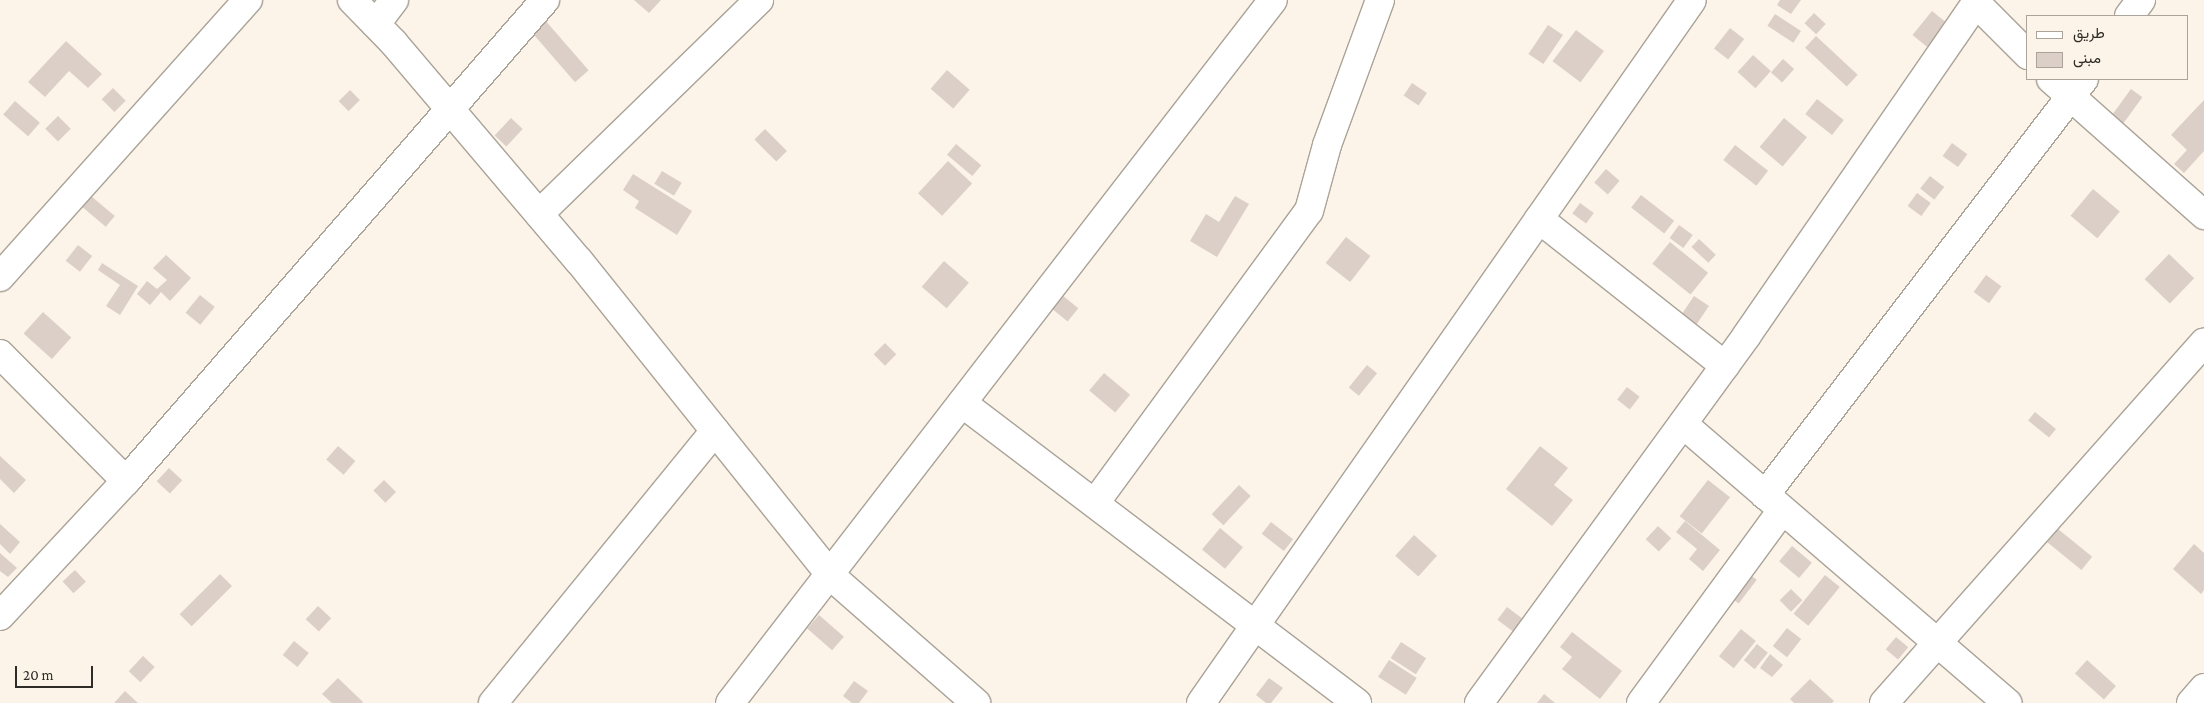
<!DOCTYPE html>
<html>
<head>
<meta charset="utf-8">
<style>
  body { margin:0 }
  #map { position:relative; width:2204px; height:703px; overflow:hidden; background:#fcf4e8; font-family:"Crimson Pro",Vazirmatn,serif }
  div>[style] { position:absolute }
  [style*='--x'] { left:calc(var(--x)*1px); top:calc(var(--y)*1px); width:calc(var(--w)*1px); rotate:calc(var(--a)*1deg) }
  .building>* { inset:0; background:#dccfc7; transform-origin:0 0 }
  .roads { filter:drop-shadow(1px 0 #aaa398) drop-shadow(-1px 0 #aaa398) drop-shadow(0 1px #aaa398) drop-shadow(0 -1px #aaa398) }
  .street>* { height:28px; margin:-14px; padding:0 14px; transform-origin:14px; border-radius:14px; background:#fff }
  span { translate:-50% -50%; white-space:nowrap; text-align:center; line-height:1.15; -webkit-text-stroke:5px #fcf4e8; paint-order:stroke }
  .legend { position:absolute; left:2026px; top:15px; width:162px; height:65px; box-sizing:border-box; background:#fcf4e8; border:1px solid #aaa49b; margin:0; padding:6px 9px; list-style:none; font-size:15px; color:#2f2c27 }
  .legend li { display:flex; align-items:center; gap:10px; height:25px }
  .legend b { width:25px; border:1px solid #aaa49b }
  .scale { position:absolute; left:15px; top:666px; width:78px; height:22px; box-sizing:border-box; border:2px solid #2f2c27; border-top:0; padding-left:6px; font-size:15px; line-height:18px; white-space:nowrap; color:#2f2c27; -webkit-text-stroke:4px #fcf4e8; paint-order:stroke }
</style>
</head>
<body>
<div id="map">
  <div class="building">
    <i style="clip-path:polygon(634px 0,661px 0,649px 13px)"></i>
    <i style="clip-path:polygon(1780px 0,1801px 0,1791px 14px,1777px 5px)"></i>
    <i style="left:1932px;top:11px;width:19px;height:31px;rotate:39deg"></i>
    <i style="left:1814px;top:13px;width:16px;height:14px;rotate:43deg"></i>
    <i style="left:1775px;top:14px;width:31px;height:14px;rotate:33deg"></i>
    <i style="left:544px;top:19px;width:68px;height:18px;rotate:49deg"></i>
    <i style="left:1548px;top:25px;width:18px;height:35px;rotate:34deg"></i>
    <i style="left:1730px;top:28px;width:18px;height:26px;rotate:38deg"></i>
    <i style="left:1576px;top:30px;width:35px;height:39px;rotate:37deg"></i>
    <i style="left:1816px;top:36px;width:57px;height:16px;rotate:43deg"></i>
    <i style="clip-path:polygon(66px 41px,102px 74px,88px 88px,69px 71px,45px 97px,28px 82px)"></i>
    <i style="left:1753px;top:55px;width:24px;height:23px;rotate:42deg"></i>
    <i style="left:1783px;top:59px;width:15px;height:18px;rotate:42deg"></i>
    <i style="left:947px;top:70px;width:30px;height:25px;rotate:41deg"></i>
    <i style="left:1412px;top:83px;width:18px;height:15px;rotate:34deg"></i>
    <i style="left:113px;top:88px;width:18px;height:16px;rotate:45deg"></i>
    <i style="left:2131px;top:89px;width:14px;height:39px;rotate:36deg"></i>
    <i style="left:350px;top:90px;width:14px;height:16px;rotate:45deg"></i>
    <i style="left:1817px;top:99px;width:34px;height:19px;rotate:38deg"></i>
    <i style="clip-path:polygon(2204px 100px,2204px 151px,2184px 173px,2174px 164px,2187px 150px,2171px 135px)"></i>
    <i style="left:15px;top:101px;width:33px;height:18px;rotate:41deg"></i>
    <i style="left:58px;top:116px;width:18px;height:18px;rotate:45deg"></i>
    <i style="left:511px;top:118px;width:16px;height:24px;rotate:43deg"></i>
    <i style="left:1784px;top:118px;width:30px;height:38px;rotate:40deg"></i>
    <i style="left:765px;top:129px;width:31px;height:15px;rotate:45deg"></i>
    <i style="left:1952px;top:143px;width:19px;height:16px;rotate:36deg"></i>
    <i style="left:956px;top:144px;width:33px;height:14px;rotate:40deg"></i>
    <i style="left:1735px;top:145px;width:42px;height:19px;rotate:38deg"></i>
    <i style="left:948px;top:161px;width:33px;height:44px;rotate:43deg"></i>
    <i style="left:1606px;top:169px;width:18px;height:18px;rotate:41deg"></i>
    <i style="left:662px;top:171px;width:23px;height:15px;rotate:31deg"></i>
    <i style="clip-path:polygon(633px 174px,692px 211px,677px 235px,635px 208px,639px 201px,623px 190px)"></i>
    <i style="left:1930px;top:176px;width:18px;height:16px;rotate:38deg"></i>
    <i style="left:2093px;top:189px;width:35px;height:35px;rotate:40deg"></i>
    <i style="left:1917px;top:193px;width:17px;height:16px;rotate:36deg"></i>
    <i style="left:1641px;top:195px;width:42px;height:16px;rotate:38deg"></i>
    <i style="left:91px;top:196px;width:31px;height:14px;rotate:40deg"></i>
    <i style="clip-path:polygon(1235px 196px,1249px 204px,1217px 257px,1190px 241px,1206px 214px,1219px 222px)"></i>
    <i style="left:1580px;top:203px;width:17px;height:13px;rotate:36deg"></i>
    <i style="left:1679px;top:225px;width:17px;height:16px;rotate:36deg"></i>
    <i style="left:1346px;top:237px;width:31px;height:33px;rotate:38deg"></i>
    <i style="left:1699px;top:239px;width:23px;height:11px;rotate:43deg"></i>
    <i style="left:1670px;top:242px;width:49px;height:28px;rotate:39deg"></i>
    <i style="left:78px;top:245px;width:18px;height:20px;rotate:38deg"></i>
    <i style="left:2169px;top:254px;width:35px;height:35px;rotate:44deg"></i>
    <i style="clip-path:polygon(166px 255px,191px 278px,170px 301px,161px 292px,150px 305px,137px 294px,147px 281px,157px 289px,167px 280px,153px 268px)"></i>
    <i style="left:944px;top:261px;width:33px;height:34px;rotate:41deg"></i>
    <i style="clip-path:polygon(102px 263px,138px 286px,120px 315px,106px 306px,120px 285px,98px 270px)"></i>
    <i style="left:1986px;top:275px;width:19px;height:21px;rotate:36deg"></i>
    <i style="left:200px;top:295px;width:19px;height:23px;rotate:39deg"></i>
    <i style="left:1062px;top:295px;width:21px;height:17px;rotate:39deg"></i>
    <i style="left:1694px;top:296px;width:18px;height:31px;rotate:34deg"></i>
    <i style="left:43px;top:312px;width:38px;height:29px;rotate:42deg"></i>
    <i style="left:885px;top:343px;width:16px;height:16px;rotate:45deg"></i>
    <i style="left:1367px;top:365px;width:13px;height:29px;rotate:39deg"></i>
    <i style="left:1104px;top:373px;width:34px;height:23px;rotate:40deg"></i>
    <i style="left:1627px;top:387px;width:16px;height:16px;rotate:38deg"></i>
    <i style="left:2035px;top:412px;width:27px;height:11px;rotate:39deg"></i>
    <i style="left:338px;top:446px;width:23px;height:18px;rotate:41deg"></i>
    <i style="clip-path:polygon(1540px 446px,1568px 468px,1554px 485px,1573px 500px,1552px 526px,1506px 489px)"></i>
    <i style="clip-path:polygon(0 456px,26px 480px,14px 493px,0 479px)"></i>
    <i style="left:169px;top:468px;width:18px;height:18px;rotate:43deg"></i>
    <i style="left:384px;top:480px;width:17px;height:15px;rotate:45deg"></i>
    <i style="left:1708px;top:480px;width:28px;height:46px;rotate:38deg"></i>
    <i style="left:1239px;top:485px;width:16px;height:40px;rotate:43deg"></i>
    <i style="clip-path:polygon(1685px 521px,1720px 550px,1703px 571px,1689px 559px,1697px 549px,1676px 532px)"></i>
    <i style="left:1271px;top:522px;width:28px;height:15px;rotate:38deg"></i>
    <i style="clip-path:polygon(0 524px,20px 542px,10px 554px,0 544px)"></i>
    <i style="left:1658px;top:526px;width:18px;height:18px;rotate:43deg"></i>
    <i style="left:1220px;top:528px;width:30px;height:28px;rotate:40deg"></i>
    <i style="left:2058px;top:529px;width:44px;height:17px;rotate:39deg"></i>
    <i style="left:1414px;top:535px;width:31px;height:28px;rotate:42deg"></i>
    <i style="clip-path:polygon(2194px 544px,2204px 553px,2204px 590px,2201px 594px,2173px 569px)"></i>
    <i style="left:1792px;top:546px;width:26px;height:20px;rotate:40deg"></i>
    <i style="clip-path:polygon(0 553px,17px 568px,8px 577px,0 571px)"></i>
    <i style="left:1736px;top:564px;width:26px;height:30px;rotate:37deg"></i>
    <i style="left:75px;top:570px;width:16px;height:17px;rotate:47deg"></i>
    <i style="left:220px;top:574px;width:17px;height:57px;rotate:45deg"></i>
    <i style="left:1825px;top:575px;width:19px;height:50px;rotate:39deg"></i>
    <i style="left:1791px;top:589px;width:16px;height:16px;rotate:45deg"></i>
    <i style="left:318px;top:606px;width:18px;height:18px;rotate:43deg"></i>
    <i style="left:1507px;top:607px;width:20px;height:16px;rotate:37deg"></i>
    <i style="left:819px;top:615px;width:33px;height:18px;rotate:41deg"></i>
    <i style="left:1787px;top:628px;width:18px;height:23px;rotate:38deg"></i>
    <i style="left:1741px;top:629px;width:19px;height:35px;rotate:39deg"></i>
    <i style="clip-path:polygon(1572px 632px,1622px 671px,1600px 699px,1562px 669px,1572px 657px,1560px 647px)"></i>
    <i style="left:1896px;top:637px;width:16px;height:16px;rotate:40deg"></i>
    <i style="left:294px;top:641px;width:19px;height:18px;rotate:39deg"></i>
    <i style="left:1401px;top:642px;width:30px;height:19px;rotate:33deg"></i>
    <i style="left:1757px;top:644px;width:14px;height:21px;rotate:39deg"></i>
    <i style="clip-path:polygon(1770px 654px,1783px 665px,1772px 677px,1760px 668px)"></i>
    <i style="left:143px;top:656px;width:16px;height:21px;rotate:43deg"></i>
    <i style="left:1389px;top:660px;width:33px;height:20px;rotate:33deg"></i>
    <i style="left:2087px;top:660px;width:39px;height:18px;rotate:42deg"></i>
    <i style="clip-path:polygon(338px 678px,363px 702px,362px 703px,332px 703px,322px 694px)"></i>
    <i style="clip-path:polygon(1269px 678px,1283px 688px,1271px 703px,1266px 703px,1256px 695px)"></i>
    <i style="clip-path:polygon(1810px 679px,1834px 701px,1832px 703px,1794px 703px,1790px 699px)"></i>
    <i style="clip-path:polygon(854px 681px,868px 691px,859px 703px,852px 703px,843px 696px)"></i>
    <i style="clip-path:polygon(125px 691px,138px 703px,114px 703px)"></i>
    <i style="clip-path:polygon(1544px 694px,1555px 703px,1537px 703px)"></i>
  </div>
  <div class="roads">
    <div class="street">
      <i style="--x:352;--y:0;--w:59;--a:45.7"></i>
      <i style="--x:393;--y:42;--w:287;--a:49.7"></i>
      <i style="--x:579;--y:261;--w:403;--a:51.3"></i>
      <i style="--x:831;--y:576;--w:193;--a:41.2"></i>
      <i style="--x:1978;--y:0;--w:4;--a:124"></i>
      <i style="--x:1976;--y:3;--w:74;--a:45"></i>
      <i style="--x:2129;--y:16;--w:20;--a:-53"></i>
      <i style="--x:376;--y:24;--w:30;--a:-53"></i>
      <i style="--x:2051;--y:79;--w:205;--a:41.6"></i>
      <i style="--x:539;--y:214;--w:307;--a:-44.2"></i>
      <i style="--x:1539;--y:219;--w:237;--a:38.3"></i>
      <i style="--x:0;--y:277;--w:372;--a:-48.2"></i>
      <i style="--x:0;--y:354;--w:179;--a:45.2"></i>
      <i style="--x:962;--y:403;--w:496;--a:37.2"></i>
      <i style="--x:1683;--y:424;--w:428;--a:40.7"></i>
      <i style="--x:1765;--y:495;--w:524;--a:-52.52"></i>
      <i style="--x:1095;--y:503;--w:362;--a:-53.8"></i>
      <i style="--x:1309;--y:211;--w:68;--a:-74.7"></i>
      <i style="--x:1327;--y:145;--w:154;--a:-69.9"></i>
      <i style="--x:0;--y:616;--w:185;--a:-47"></i>
      <i style="--x:126;--y:481;--w:638;--a:-48.94"></i>
      <i style="--x:493;--y:703;--w:351;--a:-50.8"></i>
      <i style="--x:730;--y:703;--w:888;--a:-52.32"></i>
      <i style="--x:1201;--y:703;--w:857;--a:-55.07"></i>
      <i style="--x:1479;--y:703;--w:455;--a:-53.9"></i>
      <i style="--x:1747;--y:335;--w:403;--a:-55.4"></i>
      <i style="--x:1641;--y:703;--w:239;--a:-53.8"></i>
      <i style="--x:1884;--y:703;--w:482;--a:-48.4"></i>
      <i style="--x:2191;--y:703;--w:20;--a:-49"></i>
    </div>
  </div>
  <ul class="legend">
  <li><b style="height:6px;background:#fff"></b>طريق</li>
  <li><b style="height:14px;background:#dccfc7"></b>مبنى</li>
  </ul>
  <div class="scale">20 m</div>
</div>
</body>
</html>
